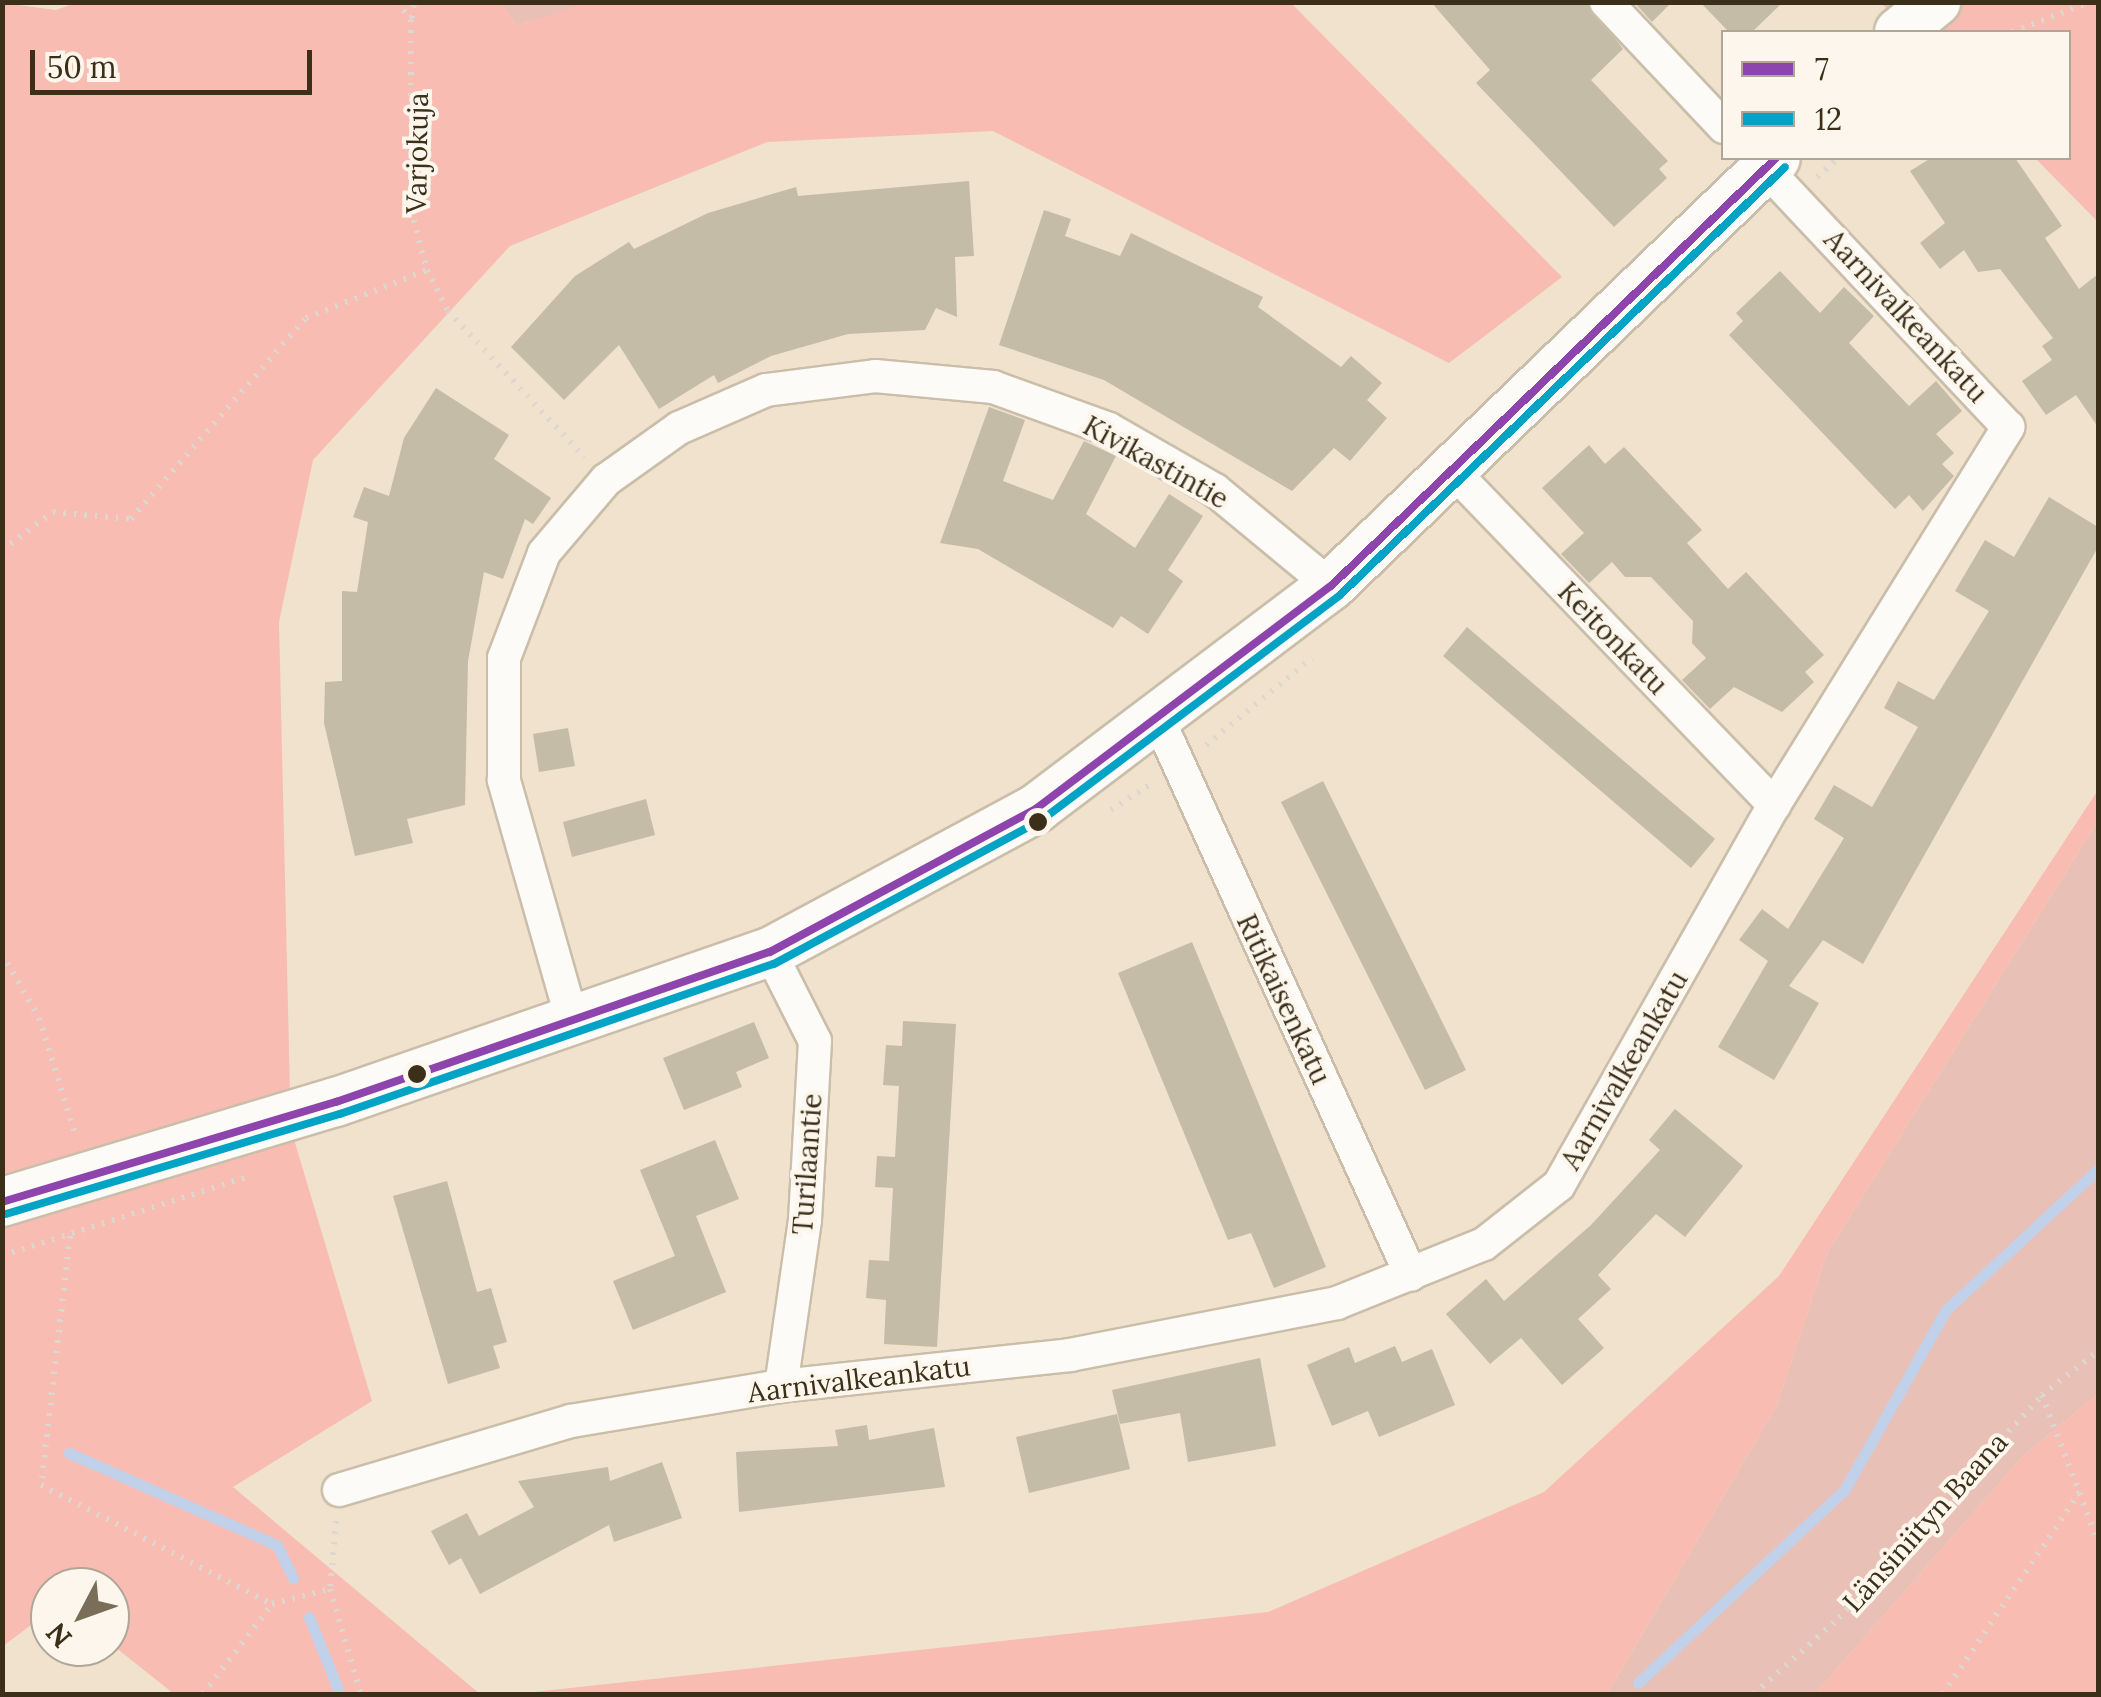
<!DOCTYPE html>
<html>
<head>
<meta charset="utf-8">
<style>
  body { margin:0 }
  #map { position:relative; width:2101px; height:1697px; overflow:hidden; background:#f0e2cc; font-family:Lora,serif }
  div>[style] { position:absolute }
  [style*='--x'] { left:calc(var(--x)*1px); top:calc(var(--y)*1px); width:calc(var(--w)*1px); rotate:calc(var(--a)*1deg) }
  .green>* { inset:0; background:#e9c0b5 }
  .forest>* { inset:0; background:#f8bcb2 }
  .stream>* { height:11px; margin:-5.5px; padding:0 5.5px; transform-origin:5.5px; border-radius:5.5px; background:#c2d1ea }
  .building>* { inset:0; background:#c4bca7 }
  .path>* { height:6px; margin-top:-3px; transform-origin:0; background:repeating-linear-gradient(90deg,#dcd7cf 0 2.5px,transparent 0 10.5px) }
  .roads { filter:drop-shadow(2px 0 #cabeaa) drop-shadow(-2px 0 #cabeaa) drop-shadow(0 2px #cabeaa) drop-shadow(0 -2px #cabeaa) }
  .street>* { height:32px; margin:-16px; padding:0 16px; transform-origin:16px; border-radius:16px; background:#fdfbf7 }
  .secondary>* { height:48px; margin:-24px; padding:0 24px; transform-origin:24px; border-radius:24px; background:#fdfbf7 }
  .bus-1>* { height:8px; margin:-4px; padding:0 4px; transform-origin:4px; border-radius:4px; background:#8e44ad }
  .bus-2>* { height:8px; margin:-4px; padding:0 4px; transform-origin:4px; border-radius:4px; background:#03a3c5 }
  .dots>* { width:28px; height:28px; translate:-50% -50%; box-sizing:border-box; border:5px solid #fcf6ec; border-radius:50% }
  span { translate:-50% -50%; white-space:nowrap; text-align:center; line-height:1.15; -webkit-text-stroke:8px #fcf6ec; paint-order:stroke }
  .street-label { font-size:28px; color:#3b2f1a }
  .frame { position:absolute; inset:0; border:5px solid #3b2f1a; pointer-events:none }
  .legend { position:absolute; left:1721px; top:30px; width:350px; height:130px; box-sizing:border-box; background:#fcf6ec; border:2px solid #afa698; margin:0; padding:12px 18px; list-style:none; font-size:30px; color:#3b2f1a }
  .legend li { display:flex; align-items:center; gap:20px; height:50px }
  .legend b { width:50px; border:2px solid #afa698 }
  .north { position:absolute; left:30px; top:1567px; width:100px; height:100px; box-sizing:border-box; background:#fcf6ec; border:2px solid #afa698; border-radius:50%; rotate:229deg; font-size:28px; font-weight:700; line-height:40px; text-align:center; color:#3b2f1a }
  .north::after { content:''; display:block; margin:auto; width:35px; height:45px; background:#7a6e58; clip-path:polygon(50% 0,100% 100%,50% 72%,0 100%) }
  .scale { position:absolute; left:30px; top:50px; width:282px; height:45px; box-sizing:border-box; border:5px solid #3b2f1a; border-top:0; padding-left:12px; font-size:30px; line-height:35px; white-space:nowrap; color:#3b2f1a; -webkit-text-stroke:8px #fcf6ec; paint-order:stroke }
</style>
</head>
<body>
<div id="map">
  <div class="green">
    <div style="clip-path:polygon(502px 3px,587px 3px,516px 26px)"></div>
    <div style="clip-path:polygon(2098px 821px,2098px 1394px,2024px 1455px,1815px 1694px,1607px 1694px,1777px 1405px,1827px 1253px)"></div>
  </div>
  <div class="forest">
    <div style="clip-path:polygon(78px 2px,502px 2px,516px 26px,587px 2px,1291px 3px,1562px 277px,1449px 363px,993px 131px,767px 142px,510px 246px,313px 460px,279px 622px,290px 1094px,293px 1136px,372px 1401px,233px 1487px,480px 1694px,174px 1694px,110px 1643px,110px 1587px,50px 1587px,50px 1611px,3px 1646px,3px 3px,56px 10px)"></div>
    <div style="clip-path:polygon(1881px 3px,2098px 3px,2098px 222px,2035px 158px,2068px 158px,2068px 32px,1911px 32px)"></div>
    <div style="clip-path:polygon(2098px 790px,2098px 821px,1827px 1253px,1777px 1405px,1607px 1694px,515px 1694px,1268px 1612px,1544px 1492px,1779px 1276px)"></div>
    <div style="clip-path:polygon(2098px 1394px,2098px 1694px,1815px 1694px,2024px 1455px)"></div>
  </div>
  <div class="stream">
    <div style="--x:69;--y:1453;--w:227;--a:23.9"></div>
    <div style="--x:277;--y:1545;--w:37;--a:64"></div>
    <div style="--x:309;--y:1617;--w:83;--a:68.1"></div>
    <div style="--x:1638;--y:1683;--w:284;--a:-43.1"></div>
    <div style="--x:1845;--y:1489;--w:206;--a:-60.6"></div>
    <div style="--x:1946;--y:1310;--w:207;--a:-42.8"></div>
  </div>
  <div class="building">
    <div style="clip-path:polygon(1431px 2px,1587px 2px,1623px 49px,1591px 80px,1668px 161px,1659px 169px,1667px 178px,1614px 227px,1476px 83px,1490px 70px)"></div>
    <div style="clip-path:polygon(1634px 2px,1672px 2px,1652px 22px)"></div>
    <div style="clip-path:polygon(1700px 2px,1783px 2px,1752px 32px,1729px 32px)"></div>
    <div style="clip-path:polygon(1931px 158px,2015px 158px,2062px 226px,2045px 238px,2079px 289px,2098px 274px,2098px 427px,2076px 395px,2046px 415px,2022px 381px,2052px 360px,2042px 346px,2053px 338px,2000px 269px,1978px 272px,1964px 250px,1940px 269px,1920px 243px,1945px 223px,1910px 171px)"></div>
    <div style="clip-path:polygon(969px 181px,974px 256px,955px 257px,957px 317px,936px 308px,925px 330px,848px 334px,771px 356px,718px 383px,714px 375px,659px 409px,619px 345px,564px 400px,511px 347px,575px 276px,629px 242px,634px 249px,708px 213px,796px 187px,798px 196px)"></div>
    <div style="clip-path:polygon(1044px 210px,1071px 219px,1065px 236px,1120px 256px,1131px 233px,1263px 297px,1258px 307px,1341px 367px,1351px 356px,1382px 383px,1367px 400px,1387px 418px,1350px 461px,1334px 448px,1292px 491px,1104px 380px,999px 345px)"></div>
    <div style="clip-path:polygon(1780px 271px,1820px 313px,1844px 287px,1874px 316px,1849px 343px,1909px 406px,1936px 381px,1962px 411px,1936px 434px,1954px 453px,1942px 464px,1954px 476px,1923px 511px,1909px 495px,1895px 509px,1729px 335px,1743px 321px,1736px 313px)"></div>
    <div style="clip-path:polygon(436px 388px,509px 435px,494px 459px,551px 498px,533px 524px,525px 519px,503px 579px,484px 572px,468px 661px,465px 805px,407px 819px,413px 843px,355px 856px,324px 723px,325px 682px,342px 681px,342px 591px,357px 592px,368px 522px,353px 517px,364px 487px,389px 496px,404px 438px)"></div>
    <div style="clip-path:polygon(989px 407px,1025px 420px,1003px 481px,1053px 500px,1084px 441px,1116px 456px,1086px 514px,1135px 548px,1169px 494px,1203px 516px,1168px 570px,1183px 581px,1148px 634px,1121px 616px,1113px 628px,978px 549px,940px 543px)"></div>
    <div style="clip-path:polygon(1589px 445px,1605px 464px,1624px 447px,1702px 530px,1687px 543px,1728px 589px,1746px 572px,1824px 655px,1805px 672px,1814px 682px,1782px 712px,1734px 687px,1710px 709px,1682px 680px,1706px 658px,1692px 643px,1693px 621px,1651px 577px,1625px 577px,1612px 562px,1589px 583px,1561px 554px,1584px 533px,1542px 488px)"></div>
    <div style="clip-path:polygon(2049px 497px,2098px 527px,2098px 547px,1863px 964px,1823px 940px,1789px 986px,1819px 1003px,1774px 1080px,1718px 1047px,1768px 961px,1739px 940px,1762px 909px,1788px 929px,1844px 838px,1814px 819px,1834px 785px,1872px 807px,1918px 727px,1884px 708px,1898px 681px,1934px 700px,1989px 611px,1955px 591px,1985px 540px,2014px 557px)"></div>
    <div style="clip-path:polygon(1467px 627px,1715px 839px,1691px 868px,1443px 656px)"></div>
    <div style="clip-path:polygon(568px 728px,575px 766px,539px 772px,533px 734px)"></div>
    <div style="clip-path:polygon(1323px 781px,1466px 1070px,1425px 1090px,1281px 802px)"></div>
    <div style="clip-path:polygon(646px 799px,655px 835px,572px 857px,563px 822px)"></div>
    <div style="clip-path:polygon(1192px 942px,1326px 1267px,1274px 1288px,1251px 1233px,1228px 1240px,1118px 973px)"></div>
    <div style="clip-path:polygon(903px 1021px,956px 1024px,937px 1347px,884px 1344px,886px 1300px,866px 1298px,869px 1260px,889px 1261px,893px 1188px,875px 1187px,877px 1156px,895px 1157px,899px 1086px,883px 1085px,886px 1045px,902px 1046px)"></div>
    <div style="clip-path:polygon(754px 1022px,769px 1058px,736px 1072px,742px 1087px,684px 1110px,663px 1058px)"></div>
    <div style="clip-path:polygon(1675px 1109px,1743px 1166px,1685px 1237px,1656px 1214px,1598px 1275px,1611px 1289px,1578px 1319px,1604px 1348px,1562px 1385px,1521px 1338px,1490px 1364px,1446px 1314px,1486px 1279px,1504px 1301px,1591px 1225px,1660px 1150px,1649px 1140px)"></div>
    <div style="clip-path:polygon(715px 1140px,739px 1199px,696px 1216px,726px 1292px,633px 1330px,613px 1281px,675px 1256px,640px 1170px)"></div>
    <div style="clip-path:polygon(447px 1181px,477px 1292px,491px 1288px,507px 1342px,493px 1346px,500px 1368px,448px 1384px,393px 1196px)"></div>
    <div style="clip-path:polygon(1395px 1346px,1402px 1362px,1432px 1349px,1455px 1405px,1379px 1437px,1368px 1411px,1332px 1426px,1307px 1365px,1349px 1347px,1355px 1363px)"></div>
    <div style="clip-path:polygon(1260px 1358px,1276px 1446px,1188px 1462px,1180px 1413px,1120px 1424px,1112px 1390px)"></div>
    <div style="clip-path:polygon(1117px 1414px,1130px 1469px,1029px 1493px,1016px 1437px)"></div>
    <div style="clip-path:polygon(867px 1425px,869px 1440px,934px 1428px,945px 1487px,739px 1512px,736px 1452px,838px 1446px,835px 1430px)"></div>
    <div style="clip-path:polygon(662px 1462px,682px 1518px,614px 1542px,609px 1525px,480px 1594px,461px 1558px,449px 1565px,431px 1531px,467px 1513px,479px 1536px,534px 1507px,518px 1481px,608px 1467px,610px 1481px)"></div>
  </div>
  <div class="path">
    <div style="--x:397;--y:2;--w:23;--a:52"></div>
    <div style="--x:411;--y:20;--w:190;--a:90"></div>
    <div style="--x:411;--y:210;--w:62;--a:75.1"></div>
    <div style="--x:427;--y:270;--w:46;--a:62.9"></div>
    <div style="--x:448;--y:311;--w:200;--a:47"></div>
    <div style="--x:412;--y:18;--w:16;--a:-83"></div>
    <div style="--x:2012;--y:32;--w:84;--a:-21"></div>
    <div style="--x:1817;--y:177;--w:28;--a:-42"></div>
    <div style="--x:2;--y:550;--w:64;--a:-36.7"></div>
    <div style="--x:53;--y:512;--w:78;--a:5.1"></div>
    <div style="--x:131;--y:519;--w:267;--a:-49"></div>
    <div style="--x:306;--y:318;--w:130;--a:-21.6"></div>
    <div style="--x:1206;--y:745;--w:137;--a:-39.4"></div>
    <div style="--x:1111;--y:810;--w:48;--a:-33"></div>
    <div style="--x:2;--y:954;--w:74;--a:60"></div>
    <div style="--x:39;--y:1018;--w:125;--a:72.7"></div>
    <div style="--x:70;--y:1236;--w:251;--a:96.6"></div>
    <div style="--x:41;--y:1485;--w:260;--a:27.3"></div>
    <div style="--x:272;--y:1604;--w:60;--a:-14.5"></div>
    <div style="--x:2;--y:1256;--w:256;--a:-17.9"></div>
    <div style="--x:2042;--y:1395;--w:157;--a:69.1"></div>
    <div style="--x:336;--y:1521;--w:68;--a:95"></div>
    <div style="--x:330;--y:1589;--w:109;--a:73.6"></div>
    <div style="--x:203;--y:1694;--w:113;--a:-52.5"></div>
    <div style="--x:1754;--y:1694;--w:114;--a:-41.8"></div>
    <div style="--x:1839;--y:1618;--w:302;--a:-47.7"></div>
    <div style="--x:2042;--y:1395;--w:71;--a:-38.2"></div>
    <div style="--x:1943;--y:1694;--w:244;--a:-55.9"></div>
  </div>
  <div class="roads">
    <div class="street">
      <div style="--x:1606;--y:2;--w:172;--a:46.7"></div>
      <div style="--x:1452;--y:470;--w:465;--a:46.1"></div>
      <div style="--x:1160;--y:723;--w:606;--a:65.55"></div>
      <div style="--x:770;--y:952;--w:100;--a:63.2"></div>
      <div style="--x:815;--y:1041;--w:179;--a:93.2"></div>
      <div style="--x:805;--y:1220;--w:168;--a:98.2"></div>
      <div style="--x:573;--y:1023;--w:253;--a:-105.9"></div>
      <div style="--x:504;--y:780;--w:122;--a:-90"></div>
      <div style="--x:504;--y:658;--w:112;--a:-69.1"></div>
      <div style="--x:544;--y:553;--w:96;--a:-49.7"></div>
      <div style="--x:606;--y:480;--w:90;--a:-35.5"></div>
      <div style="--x:679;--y:428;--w:95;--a:-23.6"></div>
      <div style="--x:766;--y:390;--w:110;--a:-7.3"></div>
      <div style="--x:875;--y:376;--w:119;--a:5.3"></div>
      <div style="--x:993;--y:387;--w:123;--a:19.9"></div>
      <div style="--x:1109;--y:429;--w:122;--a:29.9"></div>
      <div style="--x:1215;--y:490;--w:151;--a:39.6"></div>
      <div style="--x:339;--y:1490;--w:242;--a:-16.6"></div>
      <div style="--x:571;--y:1421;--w:213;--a:-9.5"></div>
      <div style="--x:781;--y:1386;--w:291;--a:-6.1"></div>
      <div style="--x:1070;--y:1355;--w:272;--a:-11"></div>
      <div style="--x:1337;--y:1303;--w:158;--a:-21.9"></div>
      <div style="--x:1484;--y:1244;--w:95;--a:-38.2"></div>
      <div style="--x:1559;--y:1185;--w:437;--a:-60.5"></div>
      <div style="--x:1774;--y:805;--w:445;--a:-58.2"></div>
      <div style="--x:2008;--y:427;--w:369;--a:-133.2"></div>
    </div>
    <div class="secondary">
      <div style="--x:1899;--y:32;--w:48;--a:-39"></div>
      <div style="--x:2;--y:1202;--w:349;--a:-16.7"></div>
      <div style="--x:336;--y:1102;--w:459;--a:-19.1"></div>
      <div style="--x:770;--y:952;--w:303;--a:-28.3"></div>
      <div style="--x:1037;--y:808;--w:368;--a:-37.1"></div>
      <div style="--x:1331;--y:586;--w:617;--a:-43.88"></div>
    </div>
  </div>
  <div class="bus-1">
    <div style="--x:2;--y:1202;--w:349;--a:-16.7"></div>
    <div style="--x:336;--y:1102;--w:459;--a:-19.1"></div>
    <div style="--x:770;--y:952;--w:303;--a:-28.3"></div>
    <div style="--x:1037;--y:808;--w:368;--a:-37.1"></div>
    <div style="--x:1331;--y:586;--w:617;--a:-43.88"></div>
  </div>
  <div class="bus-2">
    <div style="--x:6;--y:1214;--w:349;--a:-16.7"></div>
    <div style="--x:340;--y:1114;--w:459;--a:-19.1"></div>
    <div style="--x:774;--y:964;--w:306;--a:-28.3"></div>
    <div style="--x:1043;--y:819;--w:372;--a:-37"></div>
    <div style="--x:1340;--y:595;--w:617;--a:-43.88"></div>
  </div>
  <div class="dots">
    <div style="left:1038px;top:822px;background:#3b2f1a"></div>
    <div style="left:417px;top:1074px;background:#3b2f1a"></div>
  </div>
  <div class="street-label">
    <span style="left:417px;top:153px;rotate:-89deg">Varjokuja</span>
    <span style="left:1906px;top:316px;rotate:47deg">Aarnivalkeankatu</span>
    <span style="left:1156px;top:462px;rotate:29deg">Kivikastintie</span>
    <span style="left:1613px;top:638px;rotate:46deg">Keitonkatu</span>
    <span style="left:1284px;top:999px;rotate:65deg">Ritikaisenkatu</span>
    <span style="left:1624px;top:1070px;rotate:-60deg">Aarnivalkeankatu</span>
    <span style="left:807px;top:1164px;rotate:-86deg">Turilaantie</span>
    <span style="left:859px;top:1379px;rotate:-7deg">Aarnivalkeankatu</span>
    <span style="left:1925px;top:1522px;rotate:-48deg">Länsiniityn Baana</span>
  </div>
  <div class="frame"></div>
  <ul class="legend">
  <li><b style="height:12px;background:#8e44ad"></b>7</li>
  <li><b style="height:12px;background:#03a3c5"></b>12</li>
  </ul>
  <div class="north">N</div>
  <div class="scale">50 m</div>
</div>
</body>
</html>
